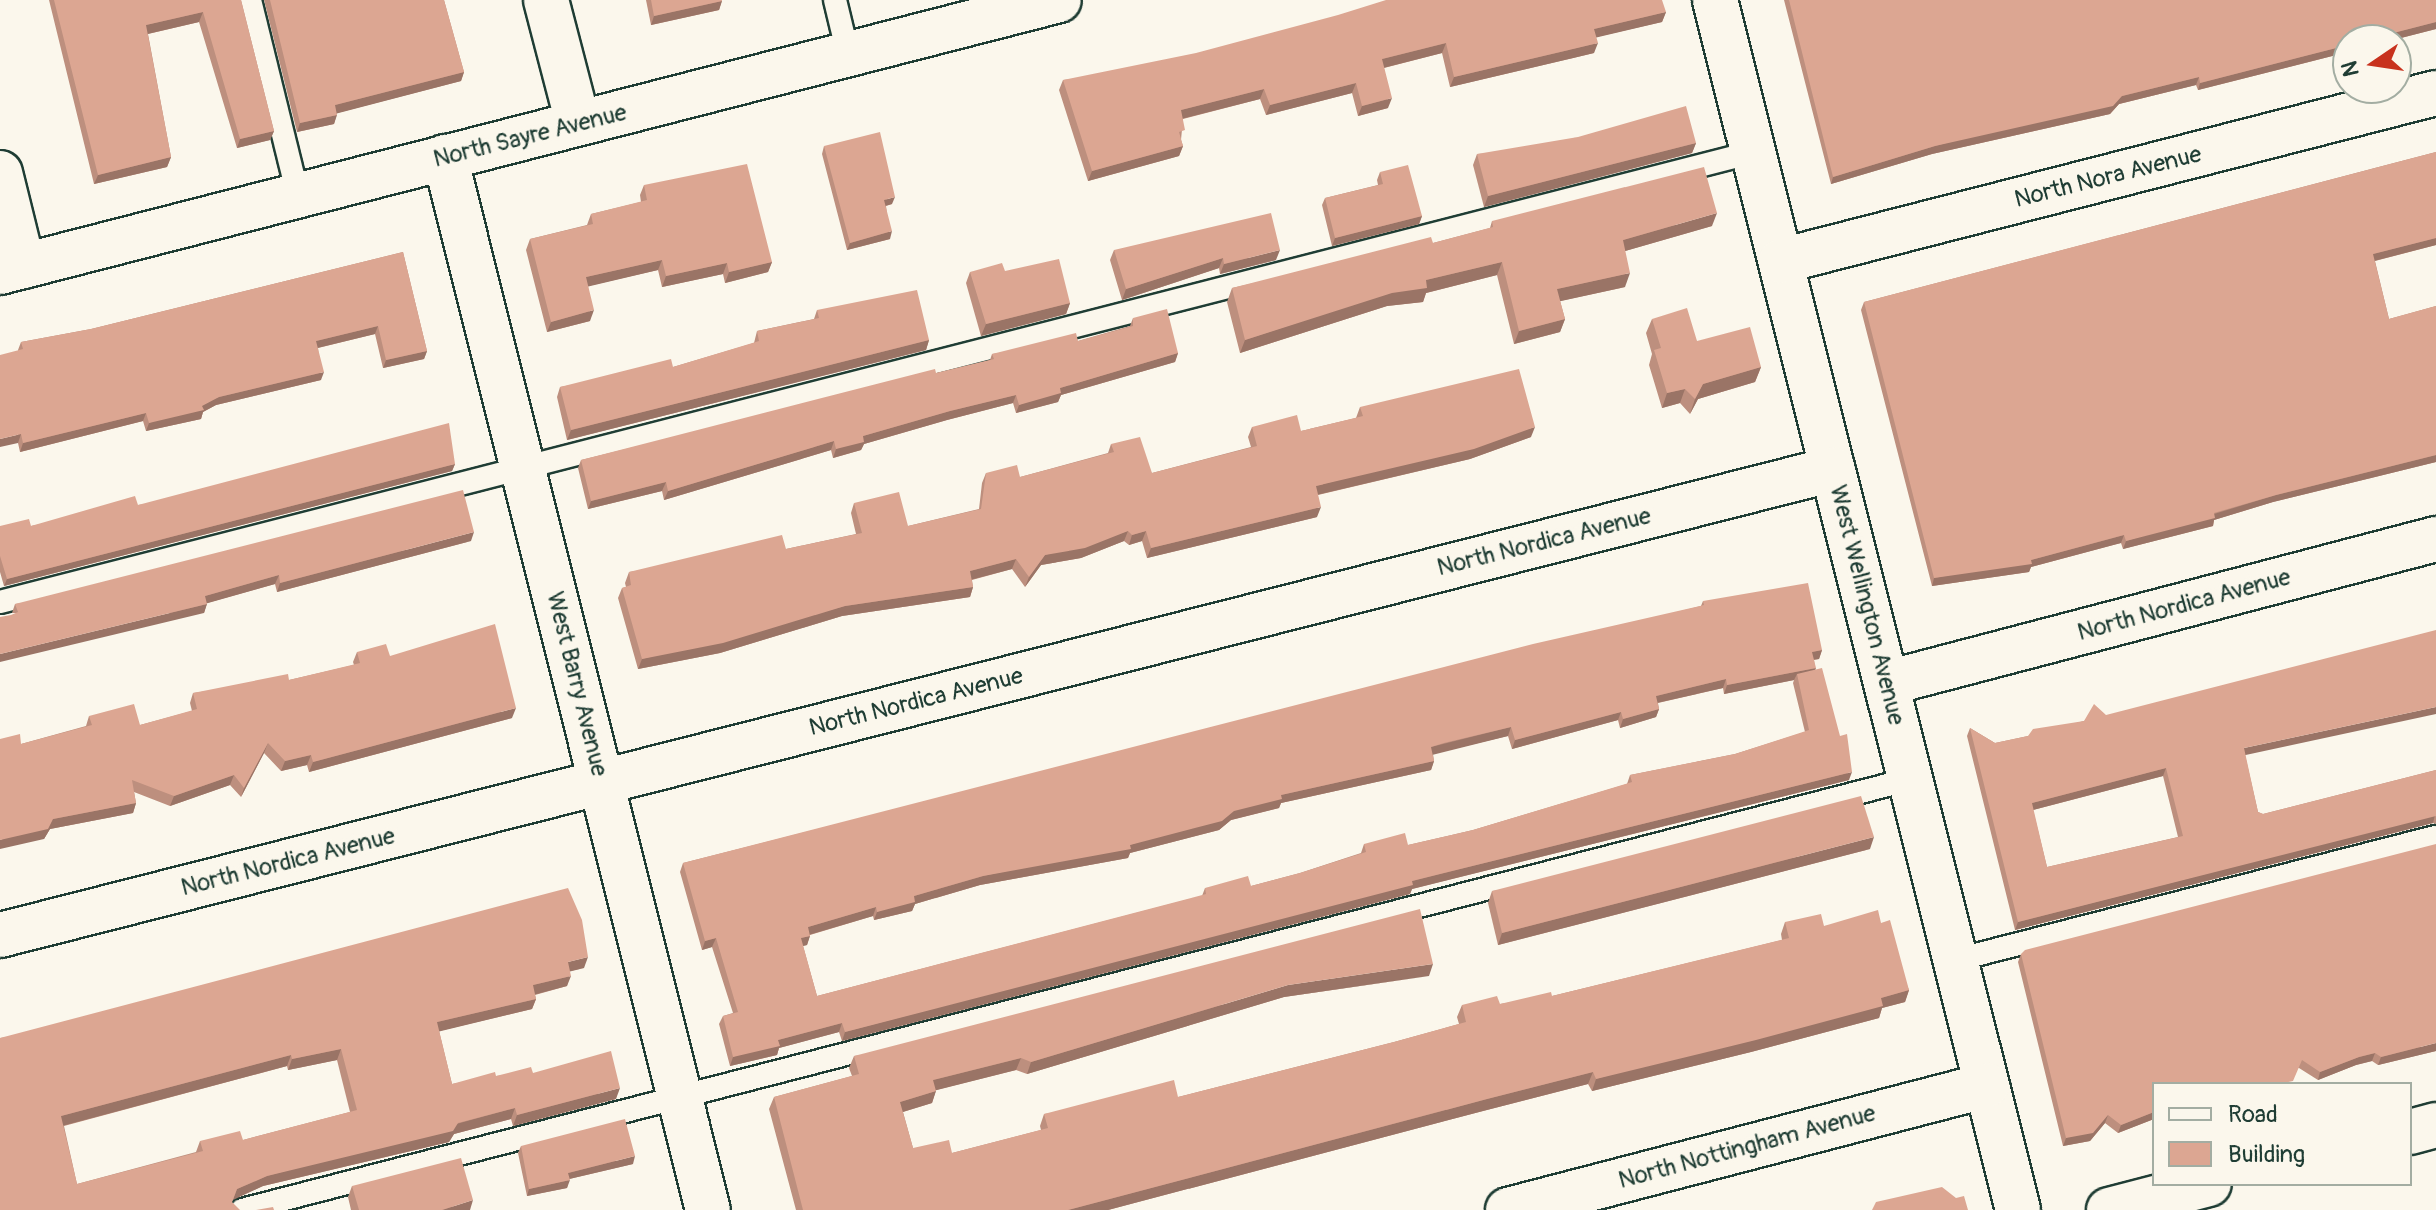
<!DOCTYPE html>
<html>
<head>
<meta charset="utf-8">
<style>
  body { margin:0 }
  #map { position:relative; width:2436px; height:1210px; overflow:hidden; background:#fbf7ec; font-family:Pangolin,sans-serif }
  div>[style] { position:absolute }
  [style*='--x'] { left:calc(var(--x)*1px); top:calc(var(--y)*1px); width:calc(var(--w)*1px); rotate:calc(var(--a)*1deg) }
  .roads { filter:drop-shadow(2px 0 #1f3d34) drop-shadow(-2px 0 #1f3d34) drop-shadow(0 2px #1f3d34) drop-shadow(0 -2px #1f3d34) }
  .service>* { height:22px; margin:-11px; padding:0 11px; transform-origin:11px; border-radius:11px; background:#fbf7ec }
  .minor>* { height:44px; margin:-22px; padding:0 22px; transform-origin:22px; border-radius:22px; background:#fbf7ec }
  .wall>* { inset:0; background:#bd8f7e }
  .shaded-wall>* { inset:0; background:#9a7466 }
  .building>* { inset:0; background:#dca692 }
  span { translate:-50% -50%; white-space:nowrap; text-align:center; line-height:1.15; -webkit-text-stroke:7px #fbf7ec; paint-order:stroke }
  .street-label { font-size:24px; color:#1f3d34 }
  .legend { position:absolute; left:2152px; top:1082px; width:260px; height:104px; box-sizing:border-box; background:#fbf7ec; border:2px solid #a3ada2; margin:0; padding:10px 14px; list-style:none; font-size:24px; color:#1f3d34 }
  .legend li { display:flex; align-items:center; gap:16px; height:40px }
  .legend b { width:40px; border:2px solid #a3ada2 }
  .north { position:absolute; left:2332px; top:24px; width:80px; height:80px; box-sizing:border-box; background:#fbf7ec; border:2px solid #a3ada2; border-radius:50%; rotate:257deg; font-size:22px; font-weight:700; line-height:32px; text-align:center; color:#1f3d34 }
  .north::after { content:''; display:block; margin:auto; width:28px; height:36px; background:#c8321e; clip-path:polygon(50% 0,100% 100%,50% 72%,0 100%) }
</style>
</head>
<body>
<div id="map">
  <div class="roads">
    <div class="service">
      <div style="--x:250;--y:0;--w:201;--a:76.2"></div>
      <div style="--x:835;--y:0;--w:56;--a:76.5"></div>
      <div style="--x:0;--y:602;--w:1811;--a:-14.39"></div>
      <div style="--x:1956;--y:960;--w:496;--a:-14.4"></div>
      <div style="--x:242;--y:1210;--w:1724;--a:-14.48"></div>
    </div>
    <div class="minor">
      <div style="--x:546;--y:0;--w:127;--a:75.4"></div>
      <div style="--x:1715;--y:0;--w:1247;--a:75.94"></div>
      <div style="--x:445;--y:157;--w:1085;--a:75.98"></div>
      <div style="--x:0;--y:173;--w:96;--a:76.1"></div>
      <div style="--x:1781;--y:261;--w:676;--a:-14.39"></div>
      <div style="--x:0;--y:272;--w:1093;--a:-14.4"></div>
      <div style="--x:1887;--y:683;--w:568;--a:-14.7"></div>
      <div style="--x:0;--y:935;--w:1891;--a:-14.26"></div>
      <div style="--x:2410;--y:1132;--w:27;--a:-15"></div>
      <div style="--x:1508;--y:1210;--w:495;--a:-14.6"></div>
      <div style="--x:2109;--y:1210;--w:103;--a:-14.6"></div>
    </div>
  </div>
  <div class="wall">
    <div style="clip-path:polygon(49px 0,241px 0,274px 131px,270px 140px,237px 148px,199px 22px,148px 34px,171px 157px,167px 167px,94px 184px)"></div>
    <div style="clip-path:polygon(264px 0,444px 0,464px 72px,461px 81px,337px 113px,334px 124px,297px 132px)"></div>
    <div style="clip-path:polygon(646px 0,722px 0,719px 10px,651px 25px)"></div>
    <div style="clip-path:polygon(1784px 0,2436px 0,2436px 29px,2393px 40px,2348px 40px,2348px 52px,2198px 90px,2196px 85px,2119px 104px,2110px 114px,1932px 154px,1831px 184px)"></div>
    <div style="clip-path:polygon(1666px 12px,1662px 22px,1596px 37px,1594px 53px,1450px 87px,1442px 53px,1384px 68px,1388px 108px,1358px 116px,1352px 93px,1266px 115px,1260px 99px,1183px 119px,1181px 140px,1183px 146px,1179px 156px,1088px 181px,1059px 90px,1063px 80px)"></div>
    <div style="clip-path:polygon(1696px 143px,1692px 153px,1484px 207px,1473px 165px,1477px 154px)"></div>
    <div style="clip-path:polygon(824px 146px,892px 204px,886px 206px,890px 239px,847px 250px,822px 154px)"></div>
    <div style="clip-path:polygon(2436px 152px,2436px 245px,2375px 261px,2389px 319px,2436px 306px,2436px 462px,2273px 502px,2214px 520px,2213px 526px,2123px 549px,2121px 543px,2031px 567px,2029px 572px,1932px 586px,1861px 310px,1864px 302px)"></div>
    <div style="clip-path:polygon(1380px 172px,1422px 216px,1419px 224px,1332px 246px,1322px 205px,1325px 198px,1378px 185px,1377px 180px)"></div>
    <div style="clip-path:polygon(644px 185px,772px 262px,768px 272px,725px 283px,723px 274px,662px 287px,658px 270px,588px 286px,590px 321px,547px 332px,526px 250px,530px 239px,587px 225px,591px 214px,641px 202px,640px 195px)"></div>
    <div style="clip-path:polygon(1492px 221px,1712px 226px,1625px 251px,1625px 287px,1560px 301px,1565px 319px,1560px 332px,1514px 344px,1497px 275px,1426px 293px,1423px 302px,1387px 306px,1240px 353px,1227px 302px,1232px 288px,1433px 243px,1490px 228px)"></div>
    <div style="clip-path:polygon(1114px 250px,1276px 260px,1220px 274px,1219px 268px,1122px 300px,1110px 260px)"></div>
    <div style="clip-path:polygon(403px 252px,427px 351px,424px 359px,383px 368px,375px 334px,318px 348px,321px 380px,216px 405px,203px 412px,201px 419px,146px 431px,143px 421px,20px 452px,18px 443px,18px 350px,21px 342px,91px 329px)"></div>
    <div style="clip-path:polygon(1005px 271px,1070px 303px,1066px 314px,981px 336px,966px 283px,970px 272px)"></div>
    <div style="clip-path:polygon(817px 310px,929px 340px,926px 350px,567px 440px,557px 397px,560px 387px,673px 367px,754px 343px,757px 331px,814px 319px)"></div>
    <div style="clip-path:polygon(1133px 318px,1178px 353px,1175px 362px,1061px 395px,1058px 402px,1016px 413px,1013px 403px,947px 420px,864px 444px,861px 450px,833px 458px,831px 450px,664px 500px,662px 491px,588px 509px,578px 468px,581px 460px,990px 360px,992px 354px,1078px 341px,1130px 326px)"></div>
    <div style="clip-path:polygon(1652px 319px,1697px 341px,1761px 367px,1755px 382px,1698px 399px,1690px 414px,1680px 403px,1662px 408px,1649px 365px,1652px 354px,1646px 333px)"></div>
    <div style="clip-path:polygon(1360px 407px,1531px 437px,1470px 459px,1318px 495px,1317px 517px,1147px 558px,1142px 541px,1129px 545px,1124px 541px,1081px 558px,1041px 565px,1025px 587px,1012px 569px,972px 580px,973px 587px,970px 597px,842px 616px,720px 653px,638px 669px,618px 598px,622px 588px,626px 587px,625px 583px,629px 572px,786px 549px,856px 534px,851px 513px,854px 503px,908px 526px,979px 509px,982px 483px,986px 473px,1020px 477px,1108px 453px,1111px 444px,1152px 473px,1251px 447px,1248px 437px,1252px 427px,1301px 431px,1356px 418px)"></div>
    <div style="clip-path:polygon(455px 464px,452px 471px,4px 586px,0 572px,0 526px,31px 526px,138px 505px)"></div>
    <div style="clip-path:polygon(471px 541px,277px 592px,275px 584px,207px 603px,204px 613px,12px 613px,15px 604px)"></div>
    <div style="clip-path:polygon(evenodd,1703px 601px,1822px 650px,1819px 659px,1814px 660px,1815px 670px,1849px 780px,1412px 889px,1410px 894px,842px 1041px,839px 1032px,779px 1048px,777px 1055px,730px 1066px,719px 1024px,723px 1016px,733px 1013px,712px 947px,702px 950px,680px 872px,683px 863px,1701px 606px,1703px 601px,1794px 680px,1793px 683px,1805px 732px,1735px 754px,1630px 775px,1627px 784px,1473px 830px,1408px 845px,1364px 844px,1361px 853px,1300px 873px,1251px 886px,1205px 888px,1202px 896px,817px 996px,803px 946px,807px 945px,810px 935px,873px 916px,874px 920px,912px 911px,915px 904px,980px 885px,1128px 858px,1130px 853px,1219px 830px,1231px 820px,1279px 808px,1281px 803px,1431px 770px,1434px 761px,1433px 754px,1440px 752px,1508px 736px,1512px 749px,1618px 720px,1620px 728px,1656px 717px,1659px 709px,1658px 703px,1723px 688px,1724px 694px,1794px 680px)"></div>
    <div style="clip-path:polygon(357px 652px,390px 656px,512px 718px,309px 772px,307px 765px,281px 771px,264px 753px,241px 797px,230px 785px,170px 806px,134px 792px,136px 803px,133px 813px,50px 829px,44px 839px,21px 744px,86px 726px,89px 716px,140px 725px,192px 711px,190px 703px,193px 693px,289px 680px,354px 665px,353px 662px)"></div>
    <div style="clip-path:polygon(evenodd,2106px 715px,2245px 755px,2258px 812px,2263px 814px,2436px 770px,2436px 824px,2433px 823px,2015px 930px,1967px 736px,1970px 728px,1995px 743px,2028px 736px,2106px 715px,2163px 776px,2178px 837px,2047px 867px,2033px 810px,2163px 776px)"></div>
    <div style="clip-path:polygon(1870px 849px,1498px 945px,1488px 903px,1492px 891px)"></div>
    <div style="clip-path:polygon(1785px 922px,1824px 926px,1881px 923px,1909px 990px,1905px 1002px,1882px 1008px,1879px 1018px,1751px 1052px,1592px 1091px,1588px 1084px,1483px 1111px,1108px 1210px,796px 1210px,769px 1109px,774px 1097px,852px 1076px,849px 1068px,854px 1056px,1429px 976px,1284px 997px,1027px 1074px,1016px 1070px,936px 1090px,932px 1103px,903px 1112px,913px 1148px,952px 1153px,1041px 1130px,1040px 1126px,1044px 1114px,1178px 1097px,1394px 1042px,1459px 1024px,1457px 1017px,1462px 1005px,1500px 1004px,1552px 996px,1782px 940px,1781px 934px)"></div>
    <div style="clip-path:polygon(2021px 954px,2436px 1051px,2378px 1065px,2372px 1061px,2356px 1065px,2318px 1080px,2299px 1068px,2154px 1084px,2154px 1119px,2118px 1133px,2105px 1123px,2090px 1141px,2063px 1146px,2018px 962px)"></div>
    <div style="clip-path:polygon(evenodd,584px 968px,570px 971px,567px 986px,535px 995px,536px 999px,532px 1009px,439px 1031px,452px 1084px,496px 1076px,533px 1073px,616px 1099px,513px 1126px,511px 1119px,454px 1134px,449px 1142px,263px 1186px,233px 1199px,232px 1202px,0 1210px,0 1038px,584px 968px,337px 1060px,350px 1112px,243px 1140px,200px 1141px,196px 1152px,77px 1184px,64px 1126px,287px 1066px,288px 1070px,337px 1060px)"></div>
    <div style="clip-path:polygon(521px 1146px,633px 1164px,569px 1179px,567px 1188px,527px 1196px,518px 1153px)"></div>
    <div style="clip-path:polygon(352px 1186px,470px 1210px,351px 1210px,348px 1197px)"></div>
  </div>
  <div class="shaded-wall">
    <div style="clip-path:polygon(722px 1px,719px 10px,651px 25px,654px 16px)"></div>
    <div style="clip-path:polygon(203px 12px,199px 22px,143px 35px,146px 25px)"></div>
    <div style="clip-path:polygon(1666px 12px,1662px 22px,1590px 39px,1594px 29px)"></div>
    <div style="clip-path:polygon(2436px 22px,2436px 29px,2393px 40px,2366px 40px)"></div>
    <div style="clip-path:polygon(1446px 43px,1442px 53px,1379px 69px,1382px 59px)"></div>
    <div style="clip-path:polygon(1598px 43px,1594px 53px,1450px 87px,1454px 77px)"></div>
    <div style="clip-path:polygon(2348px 45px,2348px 52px,2198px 90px,2200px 83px)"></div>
    <div style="clip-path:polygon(464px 72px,461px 81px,331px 115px,335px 105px)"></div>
    <div style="clip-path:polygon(2199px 77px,2196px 85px,2119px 104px,2110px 114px,1932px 154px,1831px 184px,1833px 177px,1935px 146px,2122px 96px)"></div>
    <div style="clip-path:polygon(1356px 83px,1352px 93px,1266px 115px,1270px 105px)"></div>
    <div style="clip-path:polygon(1264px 89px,1260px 99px,1177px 120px,1181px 110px)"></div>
    <div style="clip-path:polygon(1392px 98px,1388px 108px,1358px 116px,1362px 106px)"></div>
    <div style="clip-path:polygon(337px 115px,334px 124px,297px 132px,300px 123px)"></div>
    <div style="clip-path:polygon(274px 131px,270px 140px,237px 148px,240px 139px)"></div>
    <div style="clip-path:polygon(1696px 143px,1692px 153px,1484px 207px,1488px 196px)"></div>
    <div style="clip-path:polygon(1183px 146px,1179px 156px,1088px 181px,1092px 171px)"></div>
    <div style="clip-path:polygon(171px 157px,167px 167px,94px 184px,98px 175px)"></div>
    <div style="clip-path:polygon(895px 197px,892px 204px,881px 207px,884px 200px)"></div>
    <div style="clip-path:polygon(1717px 213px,1712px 226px,1618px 253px,1623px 240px)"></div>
    <div style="clip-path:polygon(1422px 216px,1419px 224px,1332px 246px,1335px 238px)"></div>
    <div style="clip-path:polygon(892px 231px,890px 239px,847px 250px,850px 243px)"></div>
    <div style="clip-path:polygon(2436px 238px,2436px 245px,2370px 262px,2373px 254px)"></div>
    <div style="clip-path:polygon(1280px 250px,1276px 260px,1220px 274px,1224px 264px)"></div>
    <div style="clip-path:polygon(1223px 258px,1219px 268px,1122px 300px,1126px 289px)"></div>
    <div style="clip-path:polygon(662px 260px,658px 270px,582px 288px,586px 277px)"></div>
    <div style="clip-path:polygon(772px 262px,768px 272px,725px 283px,729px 272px)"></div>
    <div style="clip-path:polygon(1502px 262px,1497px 275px,1426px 293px,1423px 302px,1387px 306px,1240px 353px,1245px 340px,1426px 280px)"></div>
    <div style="clip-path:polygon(727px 263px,723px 274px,662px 287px,666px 276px)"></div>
    <div style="clip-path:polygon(1630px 273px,1625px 287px,1552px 303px,1557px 289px)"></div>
    <div style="clip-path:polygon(1070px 303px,1066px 314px,981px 336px,986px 324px)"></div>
    <div style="clip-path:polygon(594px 310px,590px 321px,547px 332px,551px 322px)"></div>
    <div style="clip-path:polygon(1565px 319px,1560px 332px,1514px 344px,1519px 331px)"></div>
    <div style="clip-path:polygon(378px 326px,375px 334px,313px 349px,316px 341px)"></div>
    <div style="clip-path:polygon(929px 340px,926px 350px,567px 440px,571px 430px)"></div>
    <div style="clip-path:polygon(427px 351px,424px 359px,383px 368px,386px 360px)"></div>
    <div style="clip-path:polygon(1178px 353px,1175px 362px,1061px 395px,1058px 402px,1016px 413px,1019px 405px,1060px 388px)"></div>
    <div style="clip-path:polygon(1761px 367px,1755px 382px,1698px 399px,1690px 414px,1695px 399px,1703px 384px)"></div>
    <div style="clip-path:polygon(324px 372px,321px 380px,216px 405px,203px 412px,201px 419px,146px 431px,149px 423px,219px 397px)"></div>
    <div style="clip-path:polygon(1685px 389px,1680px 403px,1662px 408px,1667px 393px)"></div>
    <div style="clip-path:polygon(1016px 395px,1013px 403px,947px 420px,864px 444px,861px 450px,833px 458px,836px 449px,863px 436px,950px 411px)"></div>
    <div style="clip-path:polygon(146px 413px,143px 421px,20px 452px,23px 443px)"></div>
    <div style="clip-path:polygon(1535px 427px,1531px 437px,1470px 459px,1312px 496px,1316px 486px)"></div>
    <div style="clip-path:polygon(21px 434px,18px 443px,0 447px,0 439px)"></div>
    <div style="clip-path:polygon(834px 441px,831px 450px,664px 500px,668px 491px)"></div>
    <div style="clip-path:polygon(2436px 455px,2436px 462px,2273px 502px,2214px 520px,2213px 526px,2123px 549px,2126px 541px,2276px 495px)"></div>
    <div style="clip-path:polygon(455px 464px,452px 471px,4px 586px,7px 579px)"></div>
    <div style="clip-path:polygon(666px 482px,662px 491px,588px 509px,591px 501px)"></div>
    <div style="clip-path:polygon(1321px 507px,1317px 517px,1147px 558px,1151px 548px)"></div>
    <div style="clip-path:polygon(1128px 531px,1124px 541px,1081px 558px,1041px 565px,1025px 587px,1029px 577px,1045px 555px)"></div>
    <div style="clip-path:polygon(1146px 531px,1142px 541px,1129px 545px,1132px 535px)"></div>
    <div style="clip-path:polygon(474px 532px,471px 541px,277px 592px,280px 583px)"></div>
    <div style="clip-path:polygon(2124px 535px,2121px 543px,2031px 567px,2029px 572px,1932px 586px,1934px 578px,2031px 560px)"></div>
    <div style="clip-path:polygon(1016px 559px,1012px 569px,966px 581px,970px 571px)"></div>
    <div style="clip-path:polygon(279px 575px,275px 584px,201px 605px,205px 596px)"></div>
    <div style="clip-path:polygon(973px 587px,970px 597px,842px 616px,720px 653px,638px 669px,642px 659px,845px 606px)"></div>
    <div style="clip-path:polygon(207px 604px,204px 613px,0 662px,0 654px)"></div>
    <div style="clip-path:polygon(1822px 650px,1819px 659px,1809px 660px,1812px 652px)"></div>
    <div style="clip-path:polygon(1816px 668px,1813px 677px,1797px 674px,1794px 680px,1724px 694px,1727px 685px)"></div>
    <div style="clip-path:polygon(1726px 679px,1723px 688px,1652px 704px,1656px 696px)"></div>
    <div style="clip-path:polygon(2436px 707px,2436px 714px,2241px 756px,2244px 748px)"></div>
    <div style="clip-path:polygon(516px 708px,512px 718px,309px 772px,313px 762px)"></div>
    <div style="clip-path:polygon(1659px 709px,1656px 717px,1620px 728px,1623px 719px)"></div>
    <div style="clip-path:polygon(1621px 712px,1618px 720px,1512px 749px,1515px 740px)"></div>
    <div style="clip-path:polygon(1511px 727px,1508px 736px,1428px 756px,1431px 747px)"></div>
    <div style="clip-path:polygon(268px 743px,264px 753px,241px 797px,244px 788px)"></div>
    <div style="clip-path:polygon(311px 755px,307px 765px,281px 771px,285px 761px)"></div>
    <div style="clip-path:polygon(1434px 761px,1431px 770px,1281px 803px,1279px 808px,1231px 820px,1219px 830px,1130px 853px,1128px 858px,980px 885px,915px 904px,912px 911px,874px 920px,877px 912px,914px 896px,983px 876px,1130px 845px,1281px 795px)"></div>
    <div style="clip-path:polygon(2166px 768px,2163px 776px,2029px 811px,2032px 803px)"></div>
    <div style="clip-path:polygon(1852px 772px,1849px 780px,1412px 889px,1410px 894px,842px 1041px,845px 1032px,1412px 881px)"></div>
    <div style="clip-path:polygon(234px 775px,230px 785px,170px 806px,174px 796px)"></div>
    <div style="clip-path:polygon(136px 803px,133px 813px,50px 829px,44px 839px,0 849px,0 840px,53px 819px)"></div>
    <div style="clip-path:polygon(2435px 815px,2433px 823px,2015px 930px,2018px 922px)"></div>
    <div style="clip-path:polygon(1874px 837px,1870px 849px,1498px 945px,1502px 933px)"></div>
    <div style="clip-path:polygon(876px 907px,873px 916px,805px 936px,808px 927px)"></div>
    <div style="clip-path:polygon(810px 936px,807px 945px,798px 947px,801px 938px)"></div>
    <div style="clip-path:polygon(716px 938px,712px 947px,702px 950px,705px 941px)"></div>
    <div style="clip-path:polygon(588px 957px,584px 968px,564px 973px,568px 962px)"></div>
    <div style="clip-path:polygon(1433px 964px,1429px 976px,1284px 997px,1027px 1074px,1031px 1062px,1288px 985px)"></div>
    <div style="clip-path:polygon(571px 976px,567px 986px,529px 996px,533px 985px)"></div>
    <div style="clip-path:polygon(1909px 990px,1905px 1002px,1882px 1008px,1879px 1018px,1751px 1052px,1592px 1091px,1596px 1079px)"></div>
    <div style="clip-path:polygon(536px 999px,532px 1009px,433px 1033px,437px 1022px)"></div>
    <div style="clip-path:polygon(842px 1023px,839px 1032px,779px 1048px,777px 1055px,730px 1066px,733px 1057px,778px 1040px)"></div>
    <div style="clip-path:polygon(2436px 1043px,2436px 1051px,2378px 1065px,2381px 1057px)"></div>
    <div style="clip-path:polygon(341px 1049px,337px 1060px,288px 1070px,292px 1059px)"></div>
    <div style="clip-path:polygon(2375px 1053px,2372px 1061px,2356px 1065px,2318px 1080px,2320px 1072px,2359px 1057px)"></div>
    <div style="clip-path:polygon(291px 1055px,287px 1066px,58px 1127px,61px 1116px)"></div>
    <div style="clip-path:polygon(1021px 1058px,1016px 1070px,929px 1092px,933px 1080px)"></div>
    <div style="clip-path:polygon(1593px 1072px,1588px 1084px,1483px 1111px,1108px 1210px,1068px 1210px,1487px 1099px)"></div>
    <div style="clip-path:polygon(620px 1088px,616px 1099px,513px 1126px,517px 1115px)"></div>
    <div style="clip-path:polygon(936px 1091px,932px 1103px,896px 1114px,900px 1102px)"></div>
    <div style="clip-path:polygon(515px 1108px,511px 1119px,454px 1134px,449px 1142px,263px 1186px,233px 1200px,237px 1189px,267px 1176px)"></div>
    <div style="clip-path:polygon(2154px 1112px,2154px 1119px,2118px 1133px,2121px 1125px)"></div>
    <div style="clip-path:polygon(2108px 1115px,2105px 1123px,2090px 1141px,2063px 1146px,2066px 1138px)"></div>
    <div style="clip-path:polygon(635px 1156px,633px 1164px,565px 1180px,568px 1173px)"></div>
    <div style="clip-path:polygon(570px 1180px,567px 1188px,527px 1196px,529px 1189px)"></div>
    <div style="clip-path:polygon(473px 1200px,470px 1210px,442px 1210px)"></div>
  </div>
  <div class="building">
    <div style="clip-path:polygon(54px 0,241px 0,274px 131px,240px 139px,203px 12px,146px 25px,171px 157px,98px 175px)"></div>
    <div style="clip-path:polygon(270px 0,444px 0,464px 72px,335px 105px,337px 115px,300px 123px)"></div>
    <div style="clip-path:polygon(651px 0,722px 0,722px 1px,654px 16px)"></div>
    <div style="clip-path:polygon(1386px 0,1662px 0,1666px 12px,1594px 29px,1598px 43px,1454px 77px,1446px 43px,1382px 59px,1392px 98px,1362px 106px,1356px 83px,1270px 105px,1264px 89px,1181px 110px,1185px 130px,1179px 132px,1183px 146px,1092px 171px,1063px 80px,1196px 53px,1338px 15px)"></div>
    <div style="clip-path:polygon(1789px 0,2436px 0,2436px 22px,2366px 40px,2348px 40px,2348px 45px,2200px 83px,2199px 77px,2122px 96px,2113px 106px,1935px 146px,1833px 177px)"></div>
    <div style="clip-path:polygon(1686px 106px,1696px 143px,1488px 196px,1477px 154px,1578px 137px)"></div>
    <div style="clip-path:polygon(880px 132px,895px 197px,884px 200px,892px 231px,850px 243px,824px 146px)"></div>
    <div style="clip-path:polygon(2436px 152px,2436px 238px,2373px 254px,2389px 319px,2436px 306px,2436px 455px,2276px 495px,2214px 513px,2215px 518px,2126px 541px,2124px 535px,2031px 560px,2032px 564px,1934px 578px,1864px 302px)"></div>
    <div style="clip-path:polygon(747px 164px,772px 262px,729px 272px,727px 263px,666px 276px,662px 260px,586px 277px,594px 310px,551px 322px,530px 239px,593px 224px,591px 214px,647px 200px,644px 185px)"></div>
    <div style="clip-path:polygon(1408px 165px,1422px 216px,1335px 238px,1325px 198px,1383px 184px,1380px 172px)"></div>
    <div style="clip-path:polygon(1704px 167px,1717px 213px,1623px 240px,1630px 273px,1557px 289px,1565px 319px,1519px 331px,1502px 262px,1426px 280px,1427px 288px,1392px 293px,1245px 340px,1232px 288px,1431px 237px,1433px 243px,1493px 227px,1492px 221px)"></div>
    <div style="clip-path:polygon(1271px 213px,1280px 250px,1224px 264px,1223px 258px,1126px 289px,1114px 250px)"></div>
    <div style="clip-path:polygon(403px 252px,427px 351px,386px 360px,378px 326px,316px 341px,324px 372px,219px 397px,202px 406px,204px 410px,149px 423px,146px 413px,23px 443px,21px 434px,0 439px,0 355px,23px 349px,21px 342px,91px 329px)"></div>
    <div style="clip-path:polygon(1059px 259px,1070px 303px,986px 324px,970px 272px,1002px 263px,1005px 271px)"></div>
    <div style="clip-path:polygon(917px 290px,929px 340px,571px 430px,560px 387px,671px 359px,673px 367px,759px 341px,757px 331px,819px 318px,817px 310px)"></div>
    <div style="clip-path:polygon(1687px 308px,1697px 341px,1750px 327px,1761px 367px,1703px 384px,1695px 399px,1685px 389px,1667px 393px,1654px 350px,1661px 348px,1652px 319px)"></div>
    <div style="clip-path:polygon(1167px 309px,1178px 353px,1060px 388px,1061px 393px,1019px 405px,1016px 395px,950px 411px,863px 436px,864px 442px,836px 449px,834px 441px,668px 491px,666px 482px,591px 501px,581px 460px,935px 369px,936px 373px,994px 359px,992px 354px,1076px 333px,1078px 341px,1133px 326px,1133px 318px)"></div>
    <div style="clip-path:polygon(1519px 369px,1535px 427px,1474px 449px,1316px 486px,1321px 507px,1151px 548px,1146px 531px,1132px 535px,1128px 531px,1085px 548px,1045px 555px,1029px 577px,1016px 559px,970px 571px,973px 587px,845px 606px,723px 643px,642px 659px,622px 588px,631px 585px,629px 572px,782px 535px,786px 549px,862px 533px,854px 503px,899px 492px,908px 526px,981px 509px,986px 473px,1017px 465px,1020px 477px,1114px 452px,1111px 444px,1140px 437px,1152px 473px,1257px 446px,1252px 427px,1297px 415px,1301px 431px,1363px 416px,1360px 407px)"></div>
    <div style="clip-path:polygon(449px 423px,455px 464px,7px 579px,0 556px,0 526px,29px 519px,31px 526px,135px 496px,138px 505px)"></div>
    <div style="clip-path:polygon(463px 490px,474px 532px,280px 583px,279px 575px,205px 596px,207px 604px,0 654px,0 617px,11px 615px,18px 612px,15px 604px)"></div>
    <div style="clip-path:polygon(1808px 583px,1822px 650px,1812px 652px,1816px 668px,1727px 685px,1726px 679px,1656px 696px,1659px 709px,1623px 719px,1621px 712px,1515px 740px,1511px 727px,1444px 743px,1431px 747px,1434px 761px,1281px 795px,1282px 799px,1234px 811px,1222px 821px,1130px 845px,1131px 849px,983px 876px,914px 896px,915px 902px,877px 912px,876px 907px,808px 927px,810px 936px,801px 938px,817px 996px,1206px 894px,1205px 888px,1248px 876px,1251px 886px,1300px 873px,1366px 852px,1364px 844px,1405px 833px,1408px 845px,1473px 830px,1632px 782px,1630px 775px,1735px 754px,1809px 730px,1797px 674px,1822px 668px,1840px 736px,1847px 734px,1852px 772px,1412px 881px,1413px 885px,845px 1032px,842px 1023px,778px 1040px,780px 1046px,733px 1057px,723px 1016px,738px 1012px,716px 938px,705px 941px,683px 863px,1533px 644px,1704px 605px,1703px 601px)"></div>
    <div style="clip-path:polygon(495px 624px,516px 708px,313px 762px,311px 755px,285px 761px,268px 743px,244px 788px,234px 775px,174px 796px,132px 780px,136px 803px,53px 819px,48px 829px,0 840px,0 739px,20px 734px,21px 744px,92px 725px,89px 716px,134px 704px,140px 725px,197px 709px,193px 693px,288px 674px,289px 680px,360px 663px,357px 652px,386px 644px,390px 656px)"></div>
    <div style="clip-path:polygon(evenodd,2436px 630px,2436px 707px,2244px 748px,2258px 812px,2263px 814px,2436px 770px,2436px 816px,2018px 922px,1970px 728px,1995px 743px,2028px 736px,2033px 729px,2084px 721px,2094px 704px,2106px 715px,2436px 630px,2166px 768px,2183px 836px,2047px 867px,2032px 803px,2166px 768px)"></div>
    <div style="clip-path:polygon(1861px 796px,1874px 837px,1502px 933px,1492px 891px)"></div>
    <div style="clip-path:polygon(2436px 844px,2436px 1043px,2381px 1057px,2375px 1053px,2359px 1057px,2320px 1072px,2302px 1060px,2293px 1081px,2279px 1084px,2154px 1084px,2154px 1112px,2121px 1125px,2108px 1115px,2093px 1133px,2066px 1138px,2021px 954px,2025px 950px)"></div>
    <div style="clip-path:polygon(evenodd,568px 888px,582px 920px,588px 957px,568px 962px,571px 976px,533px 985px,536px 999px,437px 1022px,452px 1084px,495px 1072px,496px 1076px,531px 1067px,533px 1073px,611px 1051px,620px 1088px,517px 1115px,515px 1108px,458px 1123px,453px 1131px,267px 1176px,237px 1189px,232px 1202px,240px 1210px,0 1210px,0 1038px,568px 888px,341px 1049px,357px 1110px,243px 1140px,240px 1131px,200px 1141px,203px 1151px,77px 1184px,61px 1116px,291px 1055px,292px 1059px,341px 1049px)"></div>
    <div style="clip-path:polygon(1420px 909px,1433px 964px,1288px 985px,1031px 1062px,1021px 1058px,933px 1080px,936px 1091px,900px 1102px,913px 1148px,949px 1140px,952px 1153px,1048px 1128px,1044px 1114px,1174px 1080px,1178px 1097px,1394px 1042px,1466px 1022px,1462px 1005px,1497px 996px,1500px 1004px,1551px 992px,1552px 996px,1789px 938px,1785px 922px,1821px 914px,1824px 926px,1878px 910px,1881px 923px,1890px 920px,1909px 990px,1881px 998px,1883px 1006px,1756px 1040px,1596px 1079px,1593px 1072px,1487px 1099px,1068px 1210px,803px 1210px,774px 1097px,859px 1074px,854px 1056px)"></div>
    <div style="clip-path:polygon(625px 1119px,635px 1156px,568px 1173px,570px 1180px,529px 1189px,521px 1146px)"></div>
    <div style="clip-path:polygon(461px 1158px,473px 1200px,442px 1210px,359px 1210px,352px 1186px)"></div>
    <div style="clip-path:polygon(1942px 1187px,1956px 1198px,1964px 1196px,1968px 1210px,1872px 1210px,1876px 1202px)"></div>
    <div style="clip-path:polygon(273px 1207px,274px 1210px,256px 1210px)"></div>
  </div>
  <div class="street-label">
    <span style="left:530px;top:136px;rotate:-14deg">North Sayre Avenue</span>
    <span style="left:2108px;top:177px;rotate:-14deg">North Nora Avenue</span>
    <span style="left:1544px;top:542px;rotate:-14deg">North Nordica Avenue</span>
    <span style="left:1867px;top:605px;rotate:76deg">West Wellington Avenue</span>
    <span style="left:2184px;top:605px;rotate:-15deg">North Nordica Avenue</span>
    <span style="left:577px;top:684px;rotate:76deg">West Barry Avenue</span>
    <span style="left:916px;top:702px;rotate:-14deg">North Nordica Avenue</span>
    <span style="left:288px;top:862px;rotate:-14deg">North Nordica Avenue</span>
    <span style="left:1747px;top:1147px;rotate:-15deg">North Nottingham Avenue</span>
  </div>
  <ul class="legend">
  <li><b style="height:10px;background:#fbf7ec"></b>Road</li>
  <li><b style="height:22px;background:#dca692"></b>Building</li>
  </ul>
  <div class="north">N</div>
</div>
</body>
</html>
